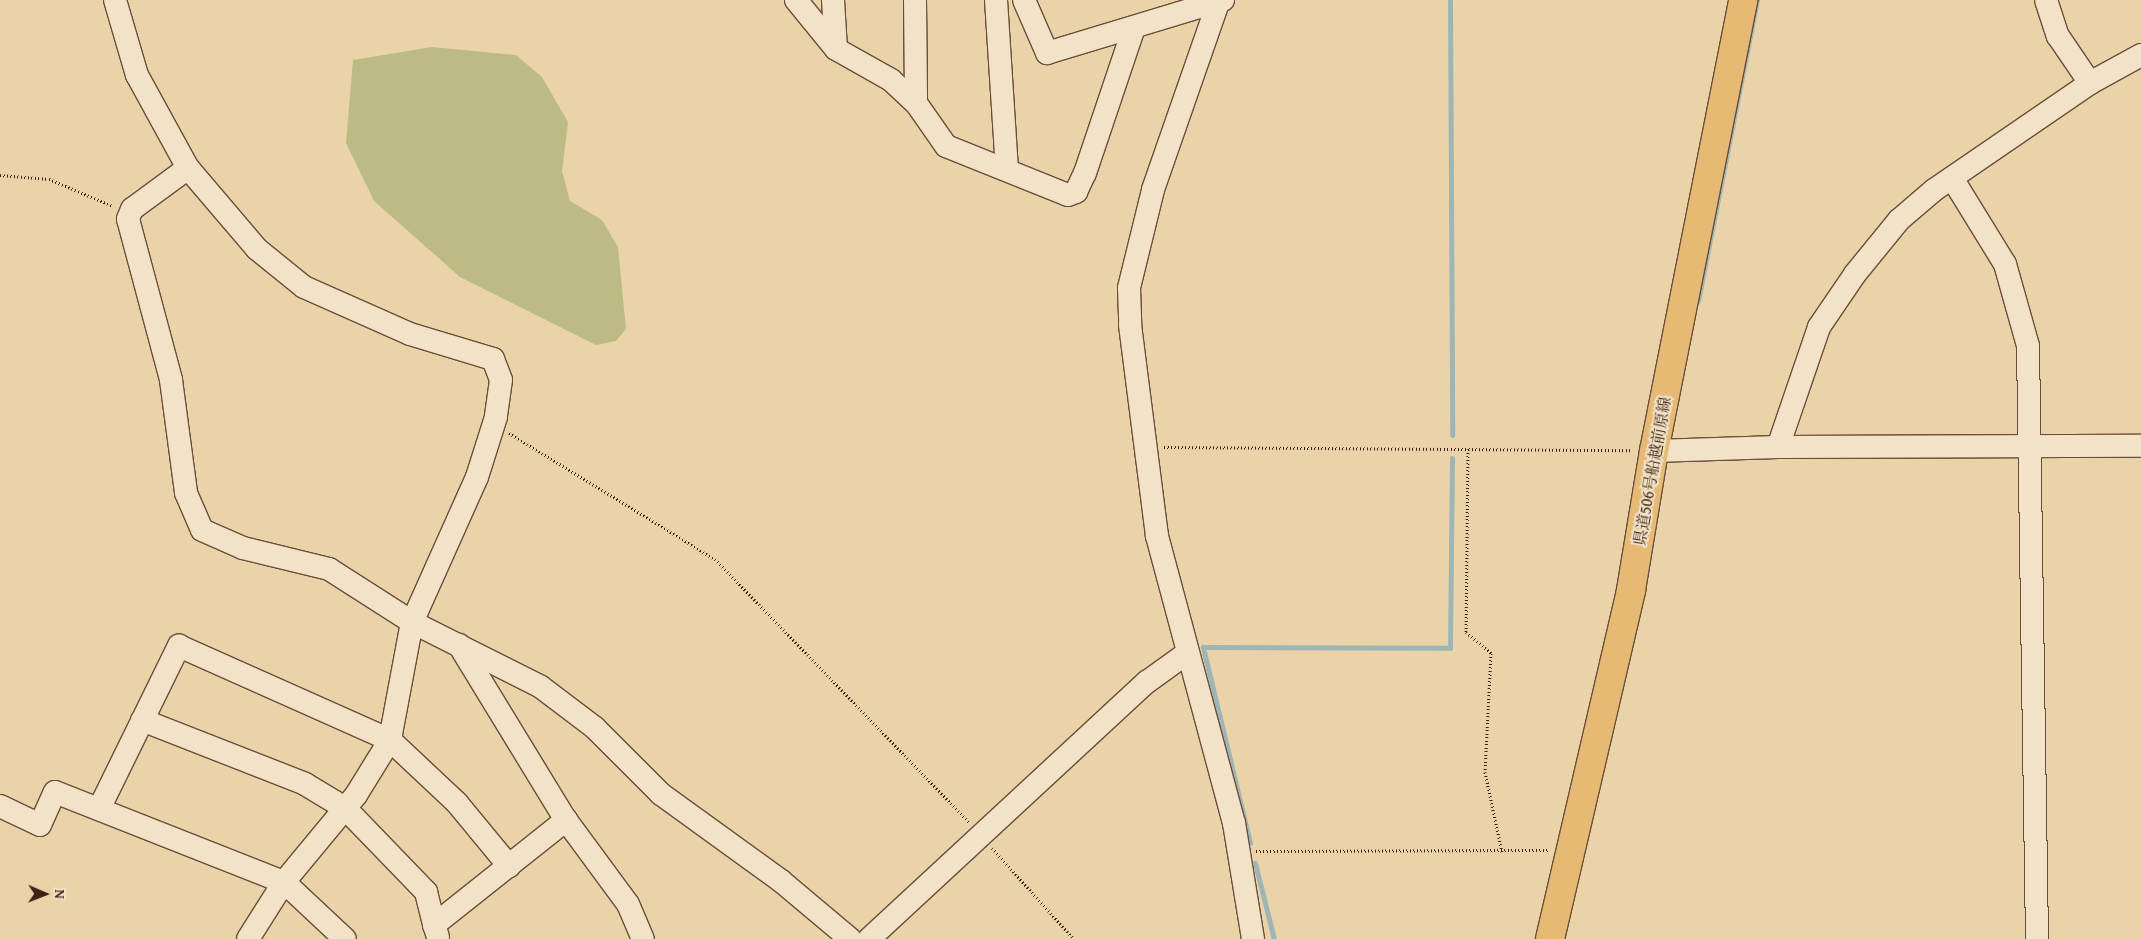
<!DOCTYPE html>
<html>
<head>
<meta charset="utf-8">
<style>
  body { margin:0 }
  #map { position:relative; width:2141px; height:939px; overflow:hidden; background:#ebd3a9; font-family:"Gentium Book Plus","Noto Serif JP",serif }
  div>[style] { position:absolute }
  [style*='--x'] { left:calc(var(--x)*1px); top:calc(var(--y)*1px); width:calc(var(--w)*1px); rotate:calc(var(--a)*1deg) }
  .green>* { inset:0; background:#bdbb84 }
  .stream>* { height:5px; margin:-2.5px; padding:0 2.5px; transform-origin:2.5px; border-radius:2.5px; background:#9db5b4 }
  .path>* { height:3px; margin-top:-1.5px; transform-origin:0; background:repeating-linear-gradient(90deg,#402114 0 1px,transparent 0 3.5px) }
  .roads { filter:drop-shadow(1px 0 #6b4e39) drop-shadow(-1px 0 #6b4e39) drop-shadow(0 1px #6b4e39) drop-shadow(0 -1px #6b4e39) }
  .minor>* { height:22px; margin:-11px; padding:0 11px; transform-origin:11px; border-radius:11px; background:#f2e2c7 }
  .major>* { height:28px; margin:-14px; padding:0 14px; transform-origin:14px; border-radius:14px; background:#e6ba74 }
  span { translate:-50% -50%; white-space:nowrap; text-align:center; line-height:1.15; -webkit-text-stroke:4px #f2e2c7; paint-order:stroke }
  .street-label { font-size:16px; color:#402114 }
  .north { position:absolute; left:20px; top:869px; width:50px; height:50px; -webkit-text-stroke:4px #f2e2c7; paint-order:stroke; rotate:91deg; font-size:14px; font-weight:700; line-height:20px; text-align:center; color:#402114 }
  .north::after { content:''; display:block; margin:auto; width:18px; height:22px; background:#402114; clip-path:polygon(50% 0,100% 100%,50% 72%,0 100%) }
</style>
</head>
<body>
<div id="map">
  <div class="green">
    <div style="clip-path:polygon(432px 47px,516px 55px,542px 77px,568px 122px,562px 171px,570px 201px,602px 220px,618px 247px,626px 329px,616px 341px,596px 345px,460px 277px,374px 201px,346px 143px,353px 60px)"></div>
  </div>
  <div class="stream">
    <div style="--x:1450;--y:0;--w:435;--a:89.7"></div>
    <div style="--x:1698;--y:301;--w:307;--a:-78.9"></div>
    <div style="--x:1250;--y:843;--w:202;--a:-103.5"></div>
    <div style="--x:1203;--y:647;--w:247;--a:0.2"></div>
    <div style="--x:1450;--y:648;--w:190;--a:-89.4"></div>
    <div style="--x:1255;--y:863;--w:78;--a:76"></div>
  </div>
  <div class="path">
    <div style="--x:0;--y:175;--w:49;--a:4.7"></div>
    <div style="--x:49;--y:179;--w:69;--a:22.9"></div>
    <div style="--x:509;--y:433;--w:241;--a:31.5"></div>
    <div style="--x:715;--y:559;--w:367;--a:46"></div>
    <div style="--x:1164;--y:447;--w:469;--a:0.4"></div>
    <div style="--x:1468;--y:449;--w:183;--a:90.6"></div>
    <div style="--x:1466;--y:632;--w:33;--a:40"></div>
    <div style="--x:1491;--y:653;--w:119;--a:92.9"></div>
    <div style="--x:1485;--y:772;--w:82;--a:78"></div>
    <div style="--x:992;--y:848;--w:122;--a:48"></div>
    <div style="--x:1256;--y:851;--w:294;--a:-0.2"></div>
  </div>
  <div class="roads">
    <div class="minor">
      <div style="--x:115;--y:0;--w:78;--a:73.7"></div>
      <div style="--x:137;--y:75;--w:106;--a:61.3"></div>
      <div style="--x:188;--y:168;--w:106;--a:49.6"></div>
      <div style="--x:257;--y:249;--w:60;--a:39"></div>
      <div style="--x:304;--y:287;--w:116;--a:23.9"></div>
      <div style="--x:410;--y:334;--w:87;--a:16.8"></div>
      <div style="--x:493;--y:359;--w:22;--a:69"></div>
      <div style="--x:501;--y:380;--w:37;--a:98"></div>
      <div style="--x:496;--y:417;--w:63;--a:107.6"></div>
      <div style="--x:477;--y:477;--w:159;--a:114.1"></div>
      <div style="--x:412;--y:622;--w:120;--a:100.6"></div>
      <div style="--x:390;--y:740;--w:65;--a:121.7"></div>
      <div style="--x:356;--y:795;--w:113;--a:129.6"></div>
      <div style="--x:284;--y:882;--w:67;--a:122.3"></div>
      <div style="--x:796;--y:0;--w:63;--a:50.8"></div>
      <div style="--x:836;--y:49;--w:63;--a:29.4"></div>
      <div style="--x:891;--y:80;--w:34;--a:43"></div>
      <div style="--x:916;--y:103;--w:52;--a:55.1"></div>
      <div style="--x:946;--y:146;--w:131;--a:21.9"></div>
      <div style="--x:1068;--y:195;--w:9;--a:-21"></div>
      <div style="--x:1076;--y:192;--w:21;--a:-65"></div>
      <div style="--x:1085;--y:173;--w:151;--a:-71.4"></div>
      <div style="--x:833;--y:0;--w:49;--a:86.5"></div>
      <div style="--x:915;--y:0;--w:103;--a:89.4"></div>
      <div style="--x:996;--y:0;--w:169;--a:86.3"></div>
      <div style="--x:1024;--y:0;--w:58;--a:66.5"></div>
      <div style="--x:1047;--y:53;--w:184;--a:-16.8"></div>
      <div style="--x:1219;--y:0;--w:201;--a:109.2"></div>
      <div style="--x:1153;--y:190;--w:101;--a:103.8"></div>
      <div style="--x:1129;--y:288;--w:37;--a:88"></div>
      <div style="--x:1130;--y:325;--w:213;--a:82.7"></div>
      <div style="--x:1157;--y:536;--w:297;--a:75"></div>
      <div style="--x:1234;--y:823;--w:118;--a:80.7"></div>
      <div style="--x:2046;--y:0;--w:38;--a:72"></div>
      <div style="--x:2058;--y:36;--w:57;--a:55.8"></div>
      <div style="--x:188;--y:168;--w:69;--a:143.8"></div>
      <div style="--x:132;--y:209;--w:11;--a:112"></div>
      <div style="--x:128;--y:219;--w:167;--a:75"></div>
      <div style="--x:171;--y:380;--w:114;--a:82.4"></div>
      <div style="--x:186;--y:493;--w:40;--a:66.6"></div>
      <div style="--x:202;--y:530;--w:45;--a:23.7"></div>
      <div style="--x:243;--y:548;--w:89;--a:13.7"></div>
      <div style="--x:329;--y:569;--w:98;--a:32.6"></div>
      <div style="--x:412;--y:622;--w:144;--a:26.7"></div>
      <div style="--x:541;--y:687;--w:68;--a:37.2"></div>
      <div style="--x:595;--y:728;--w:93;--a:45"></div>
      <div style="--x:661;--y:794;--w:148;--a:35.9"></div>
      <div style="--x:781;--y:881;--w:90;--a:40"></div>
      <div style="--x:1952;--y:178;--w:101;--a:58.4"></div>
      <div style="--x:2005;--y:264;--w:85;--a:74.3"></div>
      <div style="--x:2028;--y:346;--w:593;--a:89.13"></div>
      <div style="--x:1778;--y:447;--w:363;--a:-0.2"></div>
      <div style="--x:1654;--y:451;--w:124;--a:-1.8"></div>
      <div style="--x:1778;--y:447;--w:127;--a:-71.1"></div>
      <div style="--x:1819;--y:327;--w:64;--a:-55.8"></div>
      <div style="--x:1855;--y:274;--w:70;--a:-50.8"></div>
      <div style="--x:1899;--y:220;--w:46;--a:-40.6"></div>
      <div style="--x:1934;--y:190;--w:189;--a:-34.4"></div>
      <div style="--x:2090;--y:83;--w:58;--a:-28.8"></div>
      <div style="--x:459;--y:645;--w:205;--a:58.6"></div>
      <div style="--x:566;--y:820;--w:104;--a:53.6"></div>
      <div style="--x:628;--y:904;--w:38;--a:67"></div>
      <div style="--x:142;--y:720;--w:175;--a:21.4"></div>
      <div style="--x:305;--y:784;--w:47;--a:31"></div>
      <div style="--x:345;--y:808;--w:117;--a:46"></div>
      <div style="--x:426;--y:892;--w:34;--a:76"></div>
      <div style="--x:0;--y:806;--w:44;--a:25.4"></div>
      <div style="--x:40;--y:825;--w:36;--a:-66"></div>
      <div style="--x:55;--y:792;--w:246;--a:21.5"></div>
      <div style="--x:284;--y:882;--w:83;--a:43.1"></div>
      <div style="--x:99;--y:809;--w:182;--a:-63.9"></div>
      <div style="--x:179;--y:646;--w:231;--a:24"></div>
      <div style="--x:390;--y:740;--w:92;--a:43.2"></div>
      <div style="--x:457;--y:803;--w:82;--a:50.5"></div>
      <div style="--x:438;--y:937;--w:13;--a:-108"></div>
      <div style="--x:434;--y:925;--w:169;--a:-38.5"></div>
      <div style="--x:869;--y:939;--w:379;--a:-42.8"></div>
      <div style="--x:1147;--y:682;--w:49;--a:-35.9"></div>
    </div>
    <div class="major">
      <div style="--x:1550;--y:939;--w:358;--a:-76.9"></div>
      <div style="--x:1631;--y:590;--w:141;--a:-80.6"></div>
      <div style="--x:1654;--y:451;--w:460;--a:-78.8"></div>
    </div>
  </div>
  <div class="street-label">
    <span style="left:1652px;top:471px;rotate:-80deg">県道506号船越前原線</span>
  </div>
  <div class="north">N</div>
</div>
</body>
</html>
